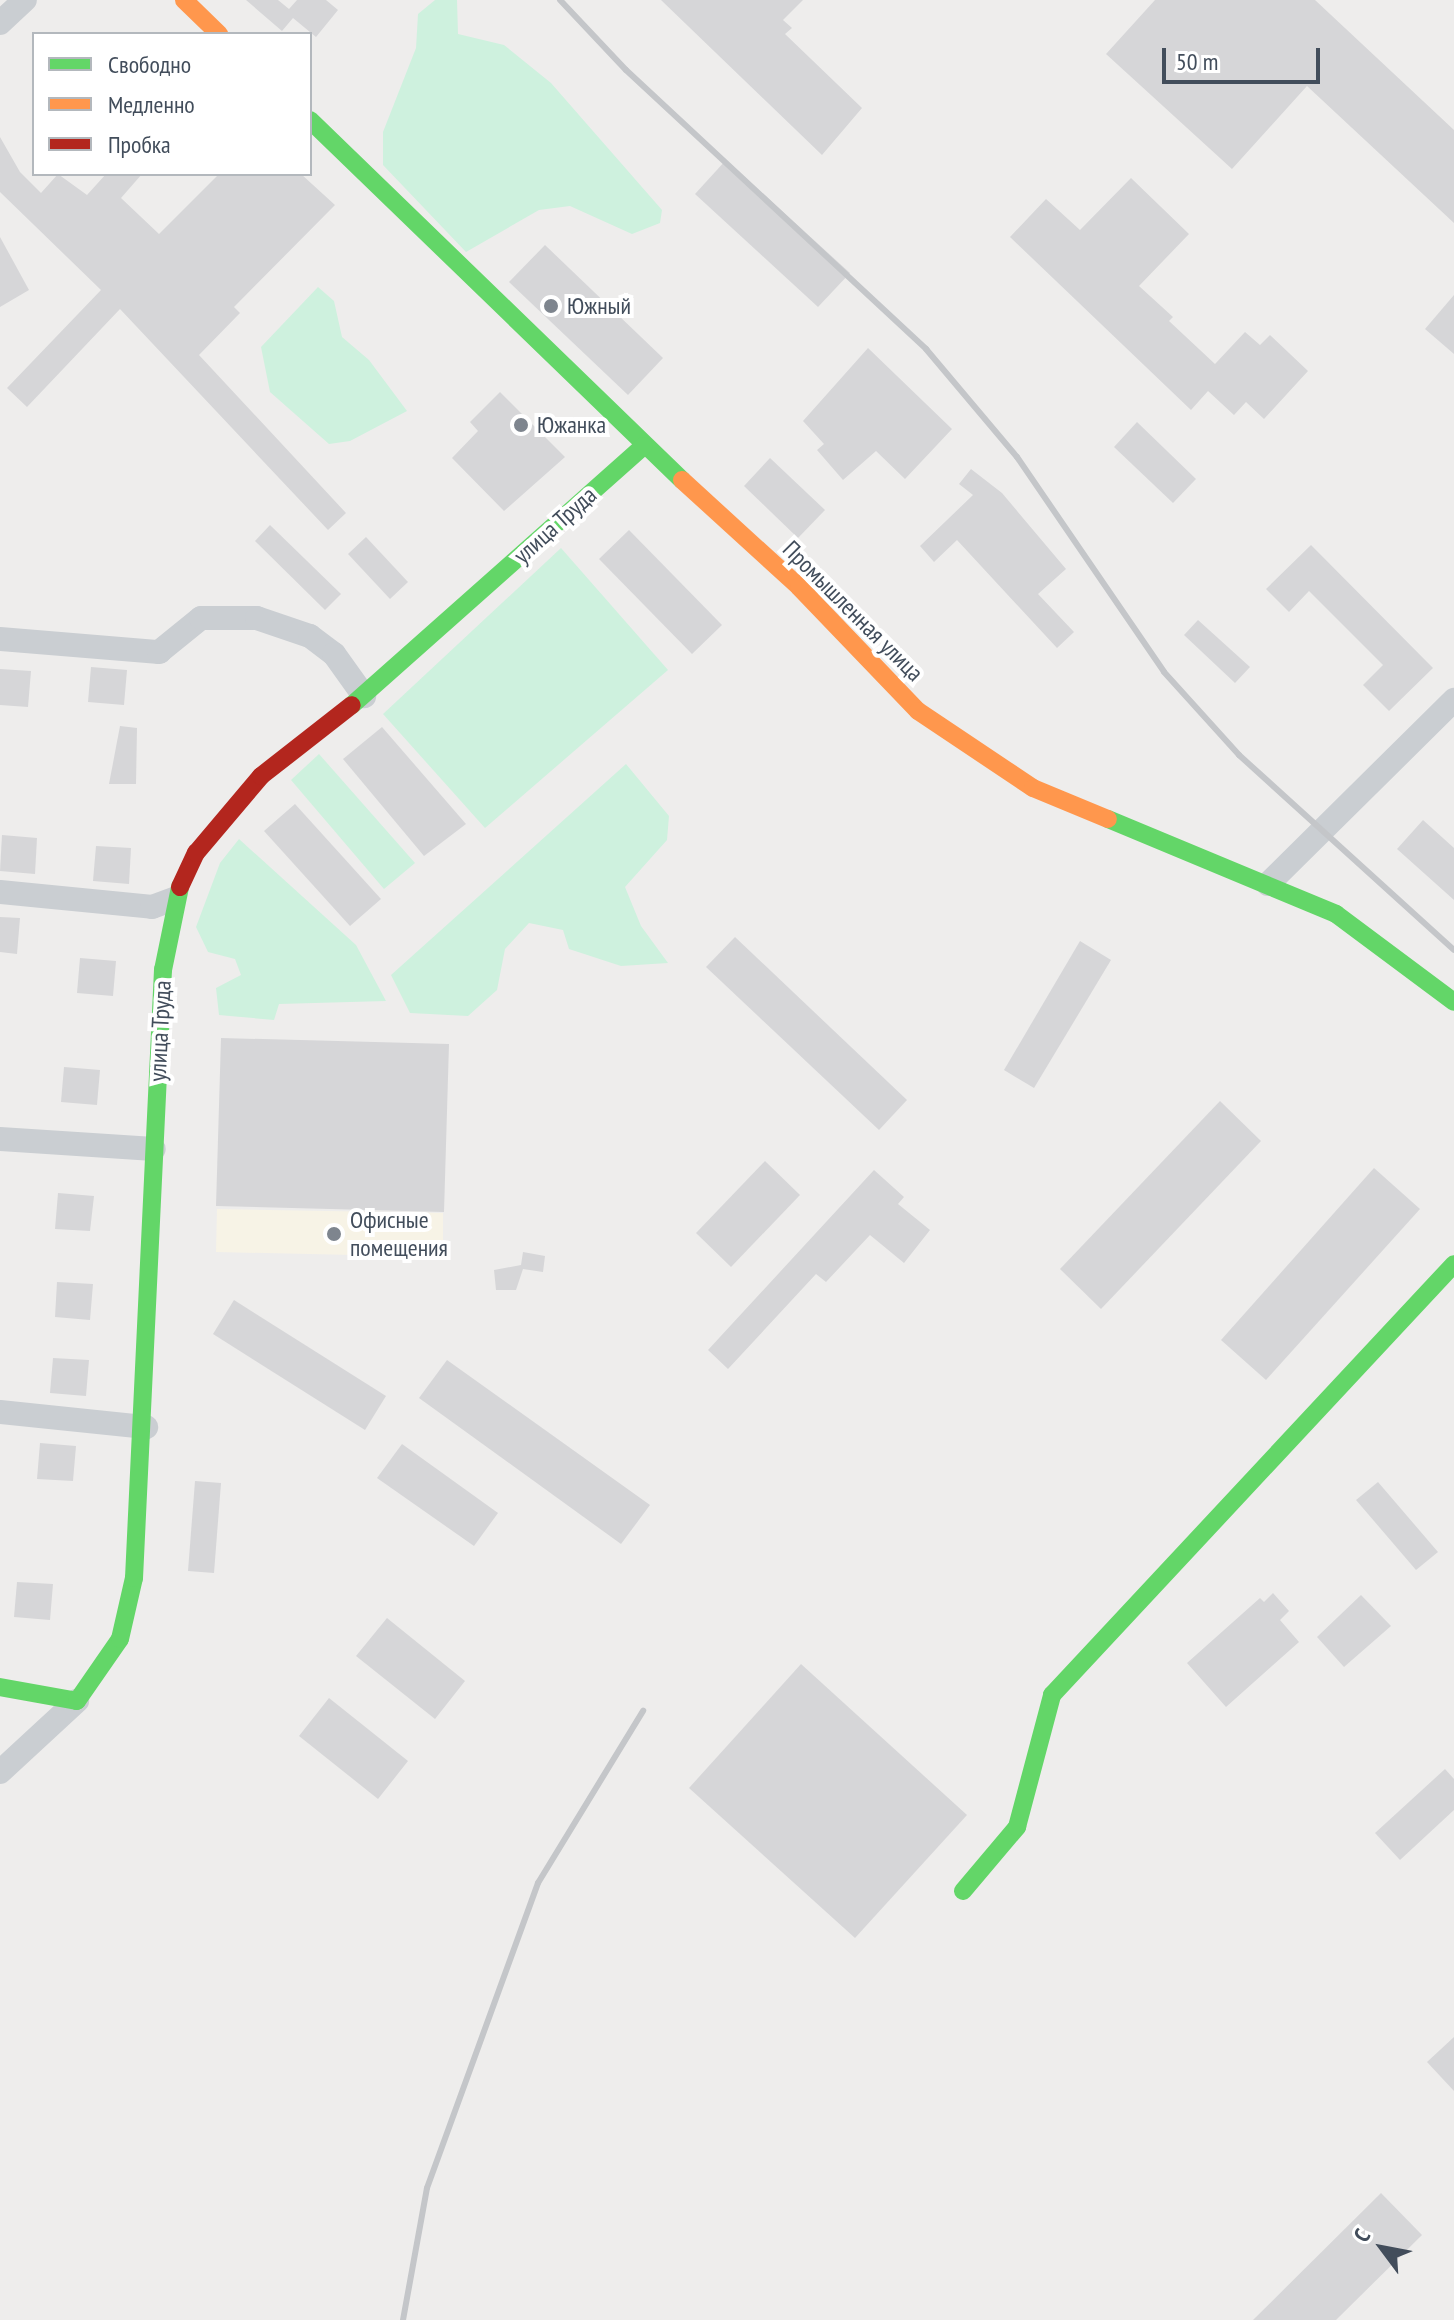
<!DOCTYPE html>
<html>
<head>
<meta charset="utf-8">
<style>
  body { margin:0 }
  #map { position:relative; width:1454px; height:2320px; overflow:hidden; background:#eeedec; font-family:"PT Sans Narrow",sans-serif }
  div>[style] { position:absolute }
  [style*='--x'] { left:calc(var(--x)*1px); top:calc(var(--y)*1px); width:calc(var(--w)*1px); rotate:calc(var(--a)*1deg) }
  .commercial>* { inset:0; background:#f7f3e6 }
  .green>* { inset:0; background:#cef1de }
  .building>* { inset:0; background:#d6d6d8 }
  .street>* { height:24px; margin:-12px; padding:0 12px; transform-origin:12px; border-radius:12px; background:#caced2 }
  .fast>* { height:18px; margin:-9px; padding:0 9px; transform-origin:9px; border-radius:9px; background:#63d668 }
  .slow>* { height:18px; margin:-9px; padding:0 9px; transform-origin:9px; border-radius:9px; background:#ff974d }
  .jam>* { height:18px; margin:-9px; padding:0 9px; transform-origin:9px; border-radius:9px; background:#b3261e }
  .rail>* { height:6px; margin:-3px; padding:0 3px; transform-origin:3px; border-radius:3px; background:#c4c6c9 }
  .dots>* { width:22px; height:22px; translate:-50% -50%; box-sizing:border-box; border:4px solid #fff; border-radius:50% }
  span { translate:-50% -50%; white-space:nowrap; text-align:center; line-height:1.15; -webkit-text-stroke:8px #fff; paint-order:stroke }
  .poi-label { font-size:24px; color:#424d5b }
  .left { translate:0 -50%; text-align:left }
  .street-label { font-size:24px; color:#424d5b }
  .legend { position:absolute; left:32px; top:32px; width:280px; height:144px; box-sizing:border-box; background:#fff; border:2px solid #b3b8bd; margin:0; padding:10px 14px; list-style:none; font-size:24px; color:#424d5b }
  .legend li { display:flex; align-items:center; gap:16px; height:40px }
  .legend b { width:40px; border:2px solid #b3b8bd }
  .north { position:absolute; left:1342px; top:2208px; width:80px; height:80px; -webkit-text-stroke:6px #fff; paint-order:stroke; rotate:302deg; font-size:22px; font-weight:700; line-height:32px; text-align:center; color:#424d5b }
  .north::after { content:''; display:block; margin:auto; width:28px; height:36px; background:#424d5b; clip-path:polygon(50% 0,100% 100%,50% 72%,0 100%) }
  .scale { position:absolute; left:1162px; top:48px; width:158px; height:36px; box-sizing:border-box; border:4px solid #424d5b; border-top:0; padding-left:10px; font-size:24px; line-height:28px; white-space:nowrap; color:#424d5b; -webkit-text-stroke:6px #fff; paint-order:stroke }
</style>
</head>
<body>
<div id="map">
  <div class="commercial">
    <div style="clip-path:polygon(217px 1209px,443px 1213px,443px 1257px,216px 1252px)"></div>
  </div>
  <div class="green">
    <div style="clip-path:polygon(435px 0,457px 0,458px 34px,504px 45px,551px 83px,662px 210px,660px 223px,632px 234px,570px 206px,539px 210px,466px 252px,383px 165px,383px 132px,416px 48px,418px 14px)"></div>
    <div style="clip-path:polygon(318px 287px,334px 301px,342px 337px,369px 360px,407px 411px,350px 441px,329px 444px,270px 392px,261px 347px)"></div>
    <div style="clip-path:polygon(561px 548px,668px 670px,485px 828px,383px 714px)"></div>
    <div style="clip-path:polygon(319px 754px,415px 863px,384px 889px,291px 780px)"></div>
    <div style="clip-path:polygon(626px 764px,669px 816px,667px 840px,625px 887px,641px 926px,668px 963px,621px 966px,569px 949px,563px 930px,529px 923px,505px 949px,497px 990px,468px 1016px,410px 1013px,391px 975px)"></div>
    <div style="clip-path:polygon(239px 839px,356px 945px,386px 1001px,279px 1004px,274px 1020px,219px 1015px,216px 988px,241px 975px,235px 959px,208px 952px,196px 927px,220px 863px)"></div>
  </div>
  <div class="building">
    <div style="clip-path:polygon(246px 0,278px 0,289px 9px,297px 0,326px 0,338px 10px,316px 37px,293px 18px,282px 31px)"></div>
    <div style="clip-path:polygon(661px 0,803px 0,783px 20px,792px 28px,785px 34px,862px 108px,822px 155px)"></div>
    <div style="clip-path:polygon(1155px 0,1315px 0,1454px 130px,1454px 223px,1307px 86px,1232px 169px,1106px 54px)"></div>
    <div style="clip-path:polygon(0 137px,20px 172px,41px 193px,58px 174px,87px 195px,106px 174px,142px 174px,121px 198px,159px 234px,219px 174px,301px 174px,335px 205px,234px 307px,240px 313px,199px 355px,346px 513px,328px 530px,120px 309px,27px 407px,7px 388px,101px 290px,0 192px)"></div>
    <div style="clip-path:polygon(726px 160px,850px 273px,818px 307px,695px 194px)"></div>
    <div style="clip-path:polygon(1131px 178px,1189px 234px,1139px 286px,1173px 317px,1169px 321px,1215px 364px,1245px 332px,1260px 345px,1270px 335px,1308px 371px,1264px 419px,1246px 402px,1234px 415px,1208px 391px,1191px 410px,1010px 237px,1046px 199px,1080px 230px)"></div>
    <div style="clip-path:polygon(0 237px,29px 290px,0 307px)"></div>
    <div style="clip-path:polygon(545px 245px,663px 358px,628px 395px,509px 282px)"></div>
    <div style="clip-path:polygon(1454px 295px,1454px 354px,1425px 329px)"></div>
    <div style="clip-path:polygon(868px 348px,952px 429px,905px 479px,876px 451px,843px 480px,817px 450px,824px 444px,803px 421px)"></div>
    <div style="clip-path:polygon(500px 392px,565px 457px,504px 511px,452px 458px,478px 431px,470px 422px)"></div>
    <div style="clip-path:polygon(1137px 422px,1196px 479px,1173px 503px,1114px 447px)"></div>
    <div style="clip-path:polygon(770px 458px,825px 510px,798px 538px,744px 486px)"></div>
    <div style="clip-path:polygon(971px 469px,1002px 493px,1066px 569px,1038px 594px,1074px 632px,1057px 648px,957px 540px,934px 562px,920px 546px,973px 495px,959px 484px)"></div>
    <div style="clip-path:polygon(270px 525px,341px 594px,325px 610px,255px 541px)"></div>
    <div style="clip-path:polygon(629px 530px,722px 625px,692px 654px,599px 559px)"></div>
    <div style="clip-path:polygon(366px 537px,408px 582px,390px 599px,348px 554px)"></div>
    <div style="clip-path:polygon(1311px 545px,1433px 668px,1389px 711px,1363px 685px,1383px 665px,1309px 591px,1289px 612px,1266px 589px)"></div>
    <div style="clip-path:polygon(1198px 620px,1250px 667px,1235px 683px,1184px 635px)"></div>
    <div style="clip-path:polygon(91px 667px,127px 670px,124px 705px,88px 702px)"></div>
    <div style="clip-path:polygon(0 669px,31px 671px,28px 707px,0 705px)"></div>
    <div style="clip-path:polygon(120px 726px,137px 728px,136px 784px,109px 784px)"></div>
    <div style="clip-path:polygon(382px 727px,466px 824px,424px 856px,343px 759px)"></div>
    <div style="clip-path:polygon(295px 804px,381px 899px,350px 926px,264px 831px)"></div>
    <div style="clip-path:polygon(1423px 820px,1454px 848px,1454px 900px,1397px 849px)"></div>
    <div style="clip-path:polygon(2px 835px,37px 838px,35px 874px,0 871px)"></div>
    <div style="clip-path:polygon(96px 846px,131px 848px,129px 884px,93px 881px)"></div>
    <div style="clip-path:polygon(0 917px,20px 918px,17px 954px,0 952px)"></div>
    <div style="clip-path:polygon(735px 937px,907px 1100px,879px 1130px,706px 967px)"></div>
    <div style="clip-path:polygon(1080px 941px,1111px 960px,1034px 1088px,1004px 1070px)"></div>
    <div style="clip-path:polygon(80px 958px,116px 961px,113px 996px,77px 993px)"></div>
    <div style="clip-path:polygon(221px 1038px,449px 1044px,444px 1212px,216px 1206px)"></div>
    <div style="clip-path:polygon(64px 1067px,100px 1070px,97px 1105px,61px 1102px)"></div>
    <div style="clip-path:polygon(1220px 1101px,1261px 1141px,1101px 1309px,1060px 1269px)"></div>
    <div style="clip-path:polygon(765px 1161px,800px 1195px,731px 1267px,696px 1233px)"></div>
    <div style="clip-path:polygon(1374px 1168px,1420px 1209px,1266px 1380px,1221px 1340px)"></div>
    <div style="clip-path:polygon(874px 1170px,904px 1197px,898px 1204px,930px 1230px,904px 1263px,870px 1235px,826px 1282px,816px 1274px,728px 1369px,708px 1350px)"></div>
    <div style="clip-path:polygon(58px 1193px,94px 1196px,90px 1231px,55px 1229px)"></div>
    <div style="clip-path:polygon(523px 1252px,545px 1256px,543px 1272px,523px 1269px,516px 1290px,496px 1290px,494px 1270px,521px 1265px)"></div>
    <div style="clip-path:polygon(57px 1282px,93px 1284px,90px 1320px,55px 1317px)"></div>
    <div style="clip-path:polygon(234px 1300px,386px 1396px,365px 1430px,213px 1334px)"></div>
    <div style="clip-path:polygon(53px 1358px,89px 1360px,86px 1396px,50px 1393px)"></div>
    <div style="clip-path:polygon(447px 1360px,650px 1505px,621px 1544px,419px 1398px)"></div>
    <div style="clip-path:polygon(40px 1443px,76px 1446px,73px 1481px,37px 1479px)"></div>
    <div style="clip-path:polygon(402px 1444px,498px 1513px,474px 1546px,377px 1478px)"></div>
    <div style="clip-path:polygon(195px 1481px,221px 1483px,214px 1573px,188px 1571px)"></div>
    <div style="clip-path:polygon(1378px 1482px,1438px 1552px,1416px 1570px,1356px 1500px)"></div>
    <div style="clip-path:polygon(17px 1582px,53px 1584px,50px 1620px,14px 1617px)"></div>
    <div style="clip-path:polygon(1273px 1593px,1289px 1611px,1280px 1620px,1299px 1642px,1226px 1707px,1187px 1663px,1260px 1598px,1264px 1602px)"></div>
    <div style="clip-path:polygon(1361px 1595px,1391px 1626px,1344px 1667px,1317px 1637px)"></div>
    <div style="clip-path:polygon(387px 1618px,465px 1681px,435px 1719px,356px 1656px)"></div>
    <div style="clip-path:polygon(801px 1664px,967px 1815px,855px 1938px,689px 1788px)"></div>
    <div style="clip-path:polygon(329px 1698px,408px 1761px,378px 1799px,299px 1736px)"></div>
    <div style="clip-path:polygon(1445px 1769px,1454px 1779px,1454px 1810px,1400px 1860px,1375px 1833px)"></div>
    <div style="clip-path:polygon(1454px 2037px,1454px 2091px,1427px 2062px)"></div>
    <div style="clip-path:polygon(1381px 2193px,1422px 2235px,1336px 2320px,1253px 2320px)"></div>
  </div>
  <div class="street">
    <div style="--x:0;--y:23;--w:34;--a:-43"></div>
    <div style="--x:0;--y:639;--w:160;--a:4.7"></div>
    <div style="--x:159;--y:652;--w:54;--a:-39"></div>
    <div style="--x:201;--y:618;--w:56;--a:0"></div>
    <div style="--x:257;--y:618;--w:56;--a:18.8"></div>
    <div style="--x:310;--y:636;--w:30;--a:37"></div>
    <div style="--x:334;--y:654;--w:52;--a:54.5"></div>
    <div style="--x:1268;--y:884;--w:262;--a:-44.7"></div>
    <div style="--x:0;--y:892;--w:153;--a:5.6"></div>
    <div style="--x:152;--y:907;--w:23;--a:-20"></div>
    <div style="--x:0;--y:1139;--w:154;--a:3.7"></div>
    <div style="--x:0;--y:1412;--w:147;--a:5.9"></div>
    <div style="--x:0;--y:1772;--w:105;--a:-42.7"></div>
  </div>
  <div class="fast">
    <div style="--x:310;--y:120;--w:518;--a:44.06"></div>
    <div style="--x:352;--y:705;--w:390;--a:-41.6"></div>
    <div style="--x:1108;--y:819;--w:247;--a:22.6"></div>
    <div style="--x:1336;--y:914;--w:147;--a:36.7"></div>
    <div style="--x:0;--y:1687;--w:78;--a:10.3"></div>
    <div style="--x:77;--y:1701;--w:75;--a:-55.3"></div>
    <div style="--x:120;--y:1639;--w:63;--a:-77.1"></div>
    <div style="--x:134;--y:1578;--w:609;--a:-87.27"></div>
    <div style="--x:163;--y:970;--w:85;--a:-78.4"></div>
    <div style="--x:963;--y:1891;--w:84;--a:-49.8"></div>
    <div style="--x:1017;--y:1827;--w:137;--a:-75.1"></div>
    <div style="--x:1052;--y:1695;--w:589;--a:-46.99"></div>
  </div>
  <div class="slow">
    <div style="--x:184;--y:0;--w:49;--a:44.2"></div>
    <div style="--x:682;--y:480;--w:159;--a:42.4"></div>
    <div style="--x:799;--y:587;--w:172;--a:46.2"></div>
    <div style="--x:918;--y:711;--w:138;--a:33.8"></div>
    <div style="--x:1033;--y:788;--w:81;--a:22.5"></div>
  </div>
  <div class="jam">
    <div style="--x:180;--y:887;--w:38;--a:-65"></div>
    <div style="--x:196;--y:853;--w:101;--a:-49.8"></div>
    <div style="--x:261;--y:776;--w:115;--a:-38"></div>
  </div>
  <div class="rail">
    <div style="--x:560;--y:0;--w:96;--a:46.7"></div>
    <div style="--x:626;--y:70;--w:410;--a:42.9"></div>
    <div style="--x:926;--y:349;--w:141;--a:49.9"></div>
    <div style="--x:1017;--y:457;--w:260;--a:55.6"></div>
    <div style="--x:1164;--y:672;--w:112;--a:47.9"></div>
    <div style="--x:1239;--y:755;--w:290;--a:42.2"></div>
    <div style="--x:403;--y:2320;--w:134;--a:-79.7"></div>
    <div style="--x:427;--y:2188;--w:325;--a:-70"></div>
    <div style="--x:538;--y:1883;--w:202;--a:-58.6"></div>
  </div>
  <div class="dots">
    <div style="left:551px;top:306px;background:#7e858e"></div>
    <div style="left:521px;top:425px;background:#7e858e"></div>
    <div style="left:334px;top:1234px;background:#7e858e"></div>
  </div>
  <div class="poi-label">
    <span class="left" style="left:567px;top:306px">Южный</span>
    <span class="left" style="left:537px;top:425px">Южанка</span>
    <span class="left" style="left:350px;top:1234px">Офисные<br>помещения</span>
  </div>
  <div class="street-label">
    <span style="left:555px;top:525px;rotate:-42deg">улица Труда</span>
    <span style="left:853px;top:611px;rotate:45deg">Промышленная улица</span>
    <span style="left:160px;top:1031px;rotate:-87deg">улица Труда</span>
  </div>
  <ul class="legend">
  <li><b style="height:10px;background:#63d668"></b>Свободно</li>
  <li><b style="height:10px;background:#ff974d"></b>Медленно</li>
  <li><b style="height:10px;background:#b3261e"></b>Пробка</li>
  </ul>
  <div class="north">С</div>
  <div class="scale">50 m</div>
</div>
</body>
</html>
